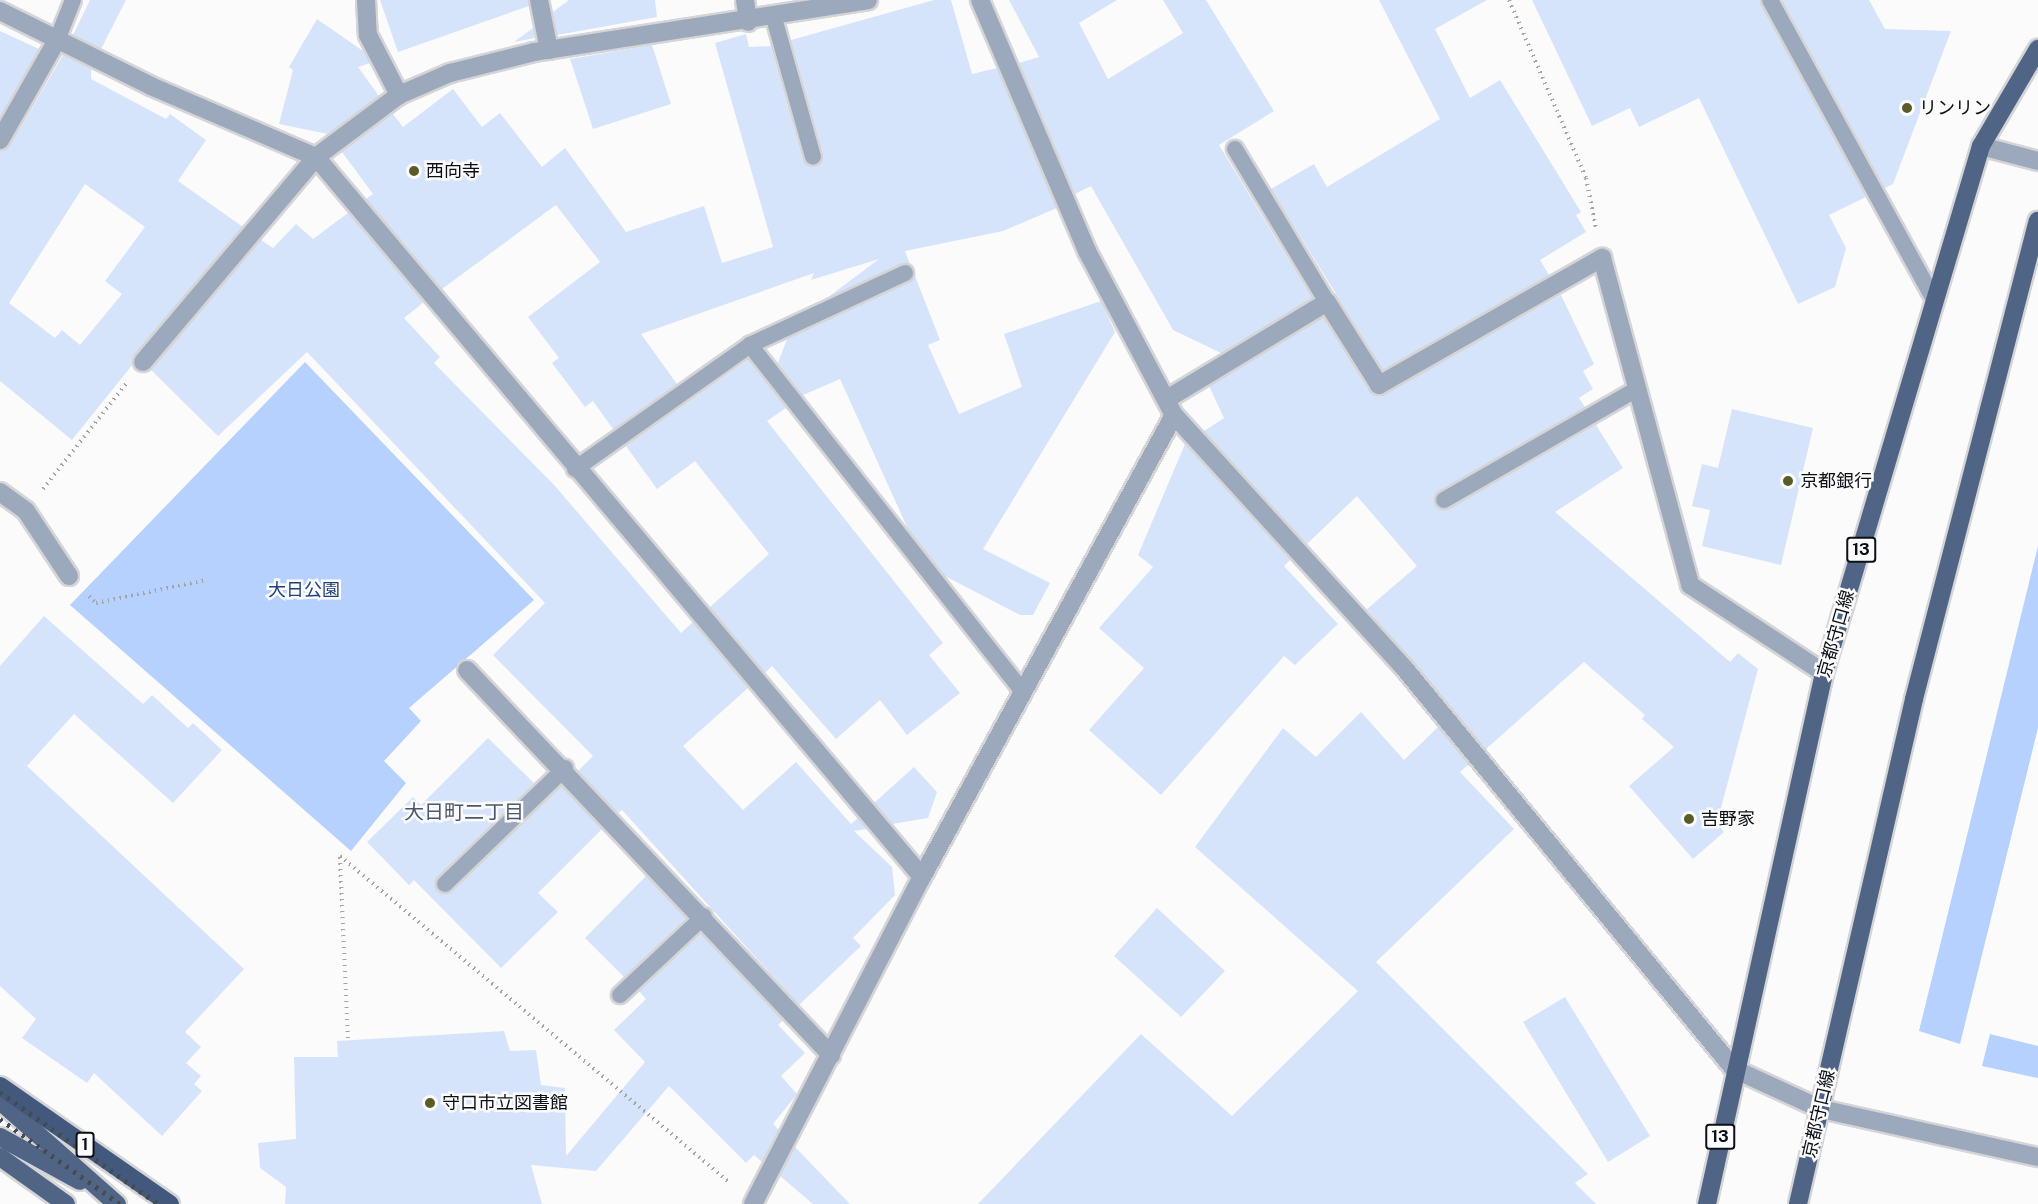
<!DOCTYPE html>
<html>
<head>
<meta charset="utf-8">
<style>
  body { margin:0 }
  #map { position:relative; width:2038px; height:1204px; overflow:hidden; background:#fbfbfb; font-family:"Public Sans","Noto Sans JP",sans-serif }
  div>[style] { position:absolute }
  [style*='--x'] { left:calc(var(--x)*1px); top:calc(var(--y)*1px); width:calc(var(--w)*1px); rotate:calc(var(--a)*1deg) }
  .green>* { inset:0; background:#b6d1fe }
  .building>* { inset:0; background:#d6e4fb }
  .path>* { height:4px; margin-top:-2px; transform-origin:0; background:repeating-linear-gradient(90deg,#a2a4a6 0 1.5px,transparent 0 6px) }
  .roads { filter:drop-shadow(2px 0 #d5d5d7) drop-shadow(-2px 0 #d5d5d7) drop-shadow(0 2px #d5d5d7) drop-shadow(0 -2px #d5d5d7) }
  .service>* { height:16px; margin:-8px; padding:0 8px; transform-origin:8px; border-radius:8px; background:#9ca9bd }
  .minor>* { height:18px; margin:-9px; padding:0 9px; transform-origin:9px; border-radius:9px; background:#9ca9bd }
  .tertiary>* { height:18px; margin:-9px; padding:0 9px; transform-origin:9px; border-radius:9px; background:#9ca9bd }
  .primary>* { height:18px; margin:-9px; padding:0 9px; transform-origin:9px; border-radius:9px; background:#506486 }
  .trunk>* { height:18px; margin:-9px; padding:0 9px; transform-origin:9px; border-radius:9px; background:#42587c }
  .rail>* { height:4.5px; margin-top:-2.25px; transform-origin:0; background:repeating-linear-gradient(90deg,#464a4f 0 3px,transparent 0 9px) }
  .dots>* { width:16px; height:16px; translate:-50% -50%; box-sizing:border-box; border:3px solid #fbfbfb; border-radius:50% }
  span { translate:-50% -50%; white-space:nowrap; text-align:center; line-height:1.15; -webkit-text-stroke:5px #fbfbfb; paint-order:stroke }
  .shield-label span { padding:2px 4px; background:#fbfbfb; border:2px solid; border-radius:4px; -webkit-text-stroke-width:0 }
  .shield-label { font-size:16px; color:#0b1017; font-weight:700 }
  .poi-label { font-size:18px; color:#0b1017 }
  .left { translate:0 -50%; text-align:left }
  .park-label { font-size:18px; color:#224179 }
  .street-label { font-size:18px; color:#0b1017 }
  .neighbourhood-label { font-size:20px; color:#4c586b }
</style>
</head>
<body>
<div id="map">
  <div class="green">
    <div style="clip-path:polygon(305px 362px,534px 600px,409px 708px,421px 721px,384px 761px,406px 783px,351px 851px,70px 605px)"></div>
    <div style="clip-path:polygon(2038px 546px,2038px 728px,1960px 1044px,1919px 1031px)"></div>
    <div style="clip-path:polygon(1990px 1034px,2038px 1046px,2038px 1078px,1982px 1066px)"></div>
  </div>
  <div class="building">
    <div style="clip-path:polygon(90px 0,126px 0,101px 49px,73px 35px)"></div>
    <div style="clip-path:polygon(380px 0,528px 0,529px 6px,398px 52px)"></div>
    <div style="clip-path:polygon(569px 0,655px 0,657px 17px,557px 35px,553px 12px)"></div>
    <div style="clip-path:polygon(934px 0,951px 0,972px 74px,997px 68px,1057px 208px,1003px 231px,905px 251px,910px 264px,827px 298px,879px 259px,811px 280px,814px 273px,641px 334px,677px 384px,613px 429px,593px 401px,585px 407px,552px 363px,559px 358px,528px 317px,600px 262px,556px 205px,442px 289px,366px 199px,373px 194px,342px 152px,393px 114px,403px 127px,453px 89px,482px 127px,500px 113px,542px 167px,565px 148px,626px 232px,704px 206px,722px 263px,773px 247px,715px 43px,746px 34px,749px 47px,771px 46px,803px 160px,815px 167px,823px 154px,791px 40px)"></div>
    <div style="clip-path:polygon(1009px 0,1117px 0,1079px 23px,1108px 79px,1183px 33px,1163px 0,1206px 0,1274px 111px,1219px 145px,1312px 298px,1221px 353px,1173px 330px,1091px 186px,1075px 194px,1019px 63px,1039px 57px)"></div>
    <div style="clip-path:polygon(1379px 0,1487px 0,1435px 29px,1470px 98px,1500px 80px,1581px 212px,1576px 215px,1586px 232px,1540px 260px,1549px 275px,1383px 370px,1271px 189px,1314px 164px,1327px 187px,1440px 119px)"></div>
    <div style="clip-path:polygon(1532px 0,1760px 0,1866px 197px,1829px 215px,1846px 248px,1835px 287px,1798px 304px,1699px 98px,1639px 127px,1630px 108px,1592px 126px)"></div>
    <div style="clip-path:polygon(1782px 0,1869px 0,1885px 29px,1951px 31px,1893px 184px,1885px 188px)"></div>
    <div style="clip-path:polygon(317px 19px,363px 51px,370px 63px,358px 67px,379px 96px,328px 134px,279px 124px,293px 70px,289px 67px)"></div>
    <div style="clip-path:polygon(533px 28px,535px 38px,514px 42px)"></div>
    <div style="clip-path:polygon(0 31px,39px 49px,0 117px)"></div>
    <div style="clip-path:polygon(652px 45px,671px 104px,593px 129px,570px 59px)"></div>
    <div style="clip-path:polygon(evenodd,63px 55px,91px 69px,91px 79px,166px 119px,170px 114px,206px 140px,178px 181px,243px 227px,72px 440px,0 381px,0 151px,10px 146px,63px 55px,85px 184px,145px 227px,105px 281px,122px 294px,80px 345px,62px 330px,55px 338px,9px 303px,85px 184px)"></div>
    <div style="clip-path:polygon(348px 213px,424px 302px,404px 318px,440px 357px,434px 363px,555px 486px,681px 633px,693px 622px,748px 688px,683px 746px,743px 810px,796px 762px,851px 824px,858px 818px,867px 829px,854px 831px,892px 867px,895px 895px,853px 938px,861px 946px,799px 1005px,622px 810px,618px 813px,578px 771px,593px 756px,493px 655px,545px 603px,307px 352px,218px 436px,151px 370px,261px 240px,273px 248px,296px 224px,313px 239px)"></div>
    <div style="clip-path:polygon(915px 276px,940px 340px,928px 345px,959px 414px,1022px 387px,1004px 334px,1101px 301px,1115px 332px,983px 549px,1050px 583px,1033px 615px,1020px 615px,945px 576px,908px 529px,840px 379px,803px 395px,778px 363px,787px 339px)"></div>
    <div style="clip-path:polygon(1561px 295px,1594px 364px,1583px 371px,1593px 389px,1579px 398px,1585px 407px,1439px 491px,1434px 501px,1439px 509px,1449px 509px,1596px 425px,1623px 468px,1555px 512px,1730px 662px,1738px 653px,1758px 669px,1717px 823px,1724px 832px,1693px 859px,1629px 786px,1674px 747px,1642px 719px,1645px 715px,1584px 662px,1486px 749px,1367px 609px,1417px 566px,1357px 496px,1307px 544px,1204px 431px,1224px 418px,1209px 386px,1323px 317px,1369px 391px,1380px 396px)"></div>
    <div style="clip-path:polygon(748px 360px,786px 408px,767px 421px,943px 643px,929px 655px,960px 693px,907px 735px,880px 700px,836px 739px,772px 666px,765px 673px,710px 607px,769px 554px,695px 461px,657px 489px,626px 446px)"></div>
    <div style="clip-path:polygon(1732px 409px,1813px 428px,1781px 565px,1702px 546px,1710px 510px,1692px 506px,1702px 464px,1718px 468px)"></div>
    <div style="clip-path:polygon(1185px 444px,1290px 560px,1284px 566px,1338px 624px,1295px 665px,1284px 656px,1161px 795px,1089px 730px,1144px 668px,1099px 628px,1153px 567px,1138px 555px)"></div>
    <div style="clip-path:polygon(44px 616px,143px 704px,152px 695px,188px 728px,193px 723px,222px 750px,173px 803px,74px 714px,27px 766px,244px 969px,185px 1032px,201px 1047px,186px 1063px,201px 1076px,194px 1084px,202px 1091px,162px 1136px,94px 1073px,87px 1083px,22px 1038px,36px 1019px,0 986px,0 666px)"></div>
    <div style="clip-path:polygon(1361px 712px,1404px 760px,1438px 727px,1469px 764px,1460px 772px,1514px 829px,1376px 962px,1588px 1174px,1575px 1183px,1596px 1204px,978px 1204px,1141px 1034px,1232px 1116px,1358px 991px,1195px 847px,1283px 728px,1316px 757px)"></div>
    <div style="clip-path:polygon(488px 738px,534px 783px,438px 876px,438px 892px,452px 892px,561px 786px,602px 829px,538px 893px,558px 912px,501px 968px,414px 880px,409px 885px,367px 842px,413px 797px,421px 805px)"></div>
    <div style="clip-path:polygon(914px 767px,937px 792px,928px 818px,892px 824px,874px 803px)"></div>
    <div style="clip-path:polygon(646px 876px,686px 918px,624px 977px,585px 938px)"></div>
    <div style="clip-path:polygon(1157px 908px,1225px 971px,1181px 1017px,1114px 956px)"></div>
    <div style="clip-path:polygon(701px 934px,783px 1020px,778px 1025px,805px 1053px,781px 1076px,797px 1094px,773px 1124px,779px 1130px,762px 1162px,754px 1155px,746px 1163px,669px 1086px,596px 1171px,531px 1165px,542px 1204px,285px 1204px,286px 1187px,260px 1168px,258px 1143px,296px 1139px,294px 1057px,338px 1057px,337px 1041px,504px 1031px,510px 1051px,536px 1050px,541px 1085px,565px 1088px,566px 1156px,645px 1062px,614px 1030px,646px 999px,639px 991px)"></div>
    <div style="clip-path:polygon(1565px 997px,1650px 1136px,1608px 1162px,1523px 1022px)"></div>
    <div style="clip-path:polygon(795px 1147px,850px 1204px,813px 1204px,780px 1176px)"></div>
  </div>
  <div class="path">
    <div style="--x:1509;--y:0;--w:194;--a:66.6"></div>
    <div style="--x:1586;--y:178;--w:51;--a:78.7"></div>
    <div style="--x:43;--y:489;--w:134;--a:-51.7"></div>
    <div style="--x:89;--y:596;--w:10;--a:45"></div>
    <div style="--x:96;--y:603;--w:112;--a:-11.8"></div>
    <div style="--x:340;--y:856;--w:509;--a:39.98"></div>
    <div style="--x:340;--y:857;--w:183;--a:87.5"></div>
  </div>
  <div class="roads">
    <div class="service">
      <div style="--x:1770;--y:0;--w:343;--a:61.3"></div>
      <div style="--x:774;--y:18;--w:144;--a:74.3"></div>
      <div style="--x:57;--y:40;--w:43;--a:-68.2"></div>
      <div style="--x:1235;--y:149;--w:179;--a:59"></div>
      <div style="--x:750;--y:345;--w:171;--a:-24.9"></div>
      <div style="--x:575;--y:469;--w:214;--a:-35.3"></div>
      <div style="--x:750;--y:345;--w:440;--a:51.8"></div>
      <div style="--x:1444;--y:500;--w:223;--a:-29.9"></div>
      <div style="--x:445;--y:884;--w:167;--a:-44"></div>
      <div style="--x:620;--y:995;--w:115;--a:-43.2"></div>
    </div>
    <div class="minor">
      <div style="--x:366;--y:0;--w:35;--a:87"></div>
      <div style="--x:368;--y:35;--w:68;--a:62.7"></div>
      <div style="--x:539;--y:0;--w:51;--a:78.7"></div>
      <div style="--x:745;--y:0;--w:22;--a:82"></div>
      <div style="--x:980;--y:0;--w:273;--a:66.9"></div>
      <div style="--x:1087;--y:251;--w:186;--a:62.1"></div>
      <div style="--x:1174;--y:415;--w:343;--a:47.7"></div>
      <div style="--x:1405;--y:669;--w:518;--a:50.56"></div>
      <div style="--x:0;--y:11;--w:169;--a:26.4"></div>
      <div style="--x:151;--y:86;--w:180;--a:23.3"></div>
      <div style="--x:316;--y:157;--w:941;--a:49.91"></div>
      <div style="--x:0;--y:140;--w:115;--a:-60.3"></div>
      <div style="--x:143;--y:362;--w:268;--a:-49.8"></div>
      <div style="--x:316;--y:157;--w:104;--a:-36.8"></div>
      <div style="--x:399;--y:95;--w:56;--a:-23.3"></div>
      <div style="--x:450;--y:73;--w:87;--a:-14"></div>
      <div style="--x:534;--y:52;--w:338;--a:-8.8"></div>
      <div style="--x:1167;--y:399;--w:187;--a:-31.2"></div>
      <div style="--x:1327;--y:302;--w:98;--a:57.9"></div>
      <div style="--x:1379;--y:385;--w:257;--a:-29.7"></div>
      <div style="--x:1602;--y:258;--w:339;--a:74.9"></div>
      <div style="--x:1690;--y:585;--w:160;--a:33.3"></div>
      <div style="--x:0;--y:492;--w:32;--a:36"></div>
      <div style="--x:26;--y:511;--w:78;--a:56.5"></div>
      <div style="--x:467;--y:670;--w:530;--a:46.61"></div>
      <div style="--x:753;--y:1204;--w:368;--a:-62.7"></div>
      <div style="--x:922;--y:877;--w:526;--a:-61.39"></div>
    </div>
    <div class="tertiary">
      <div style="--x:1981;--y:146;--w:59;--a:14.7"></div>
      <div style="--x:1734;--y:1069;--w:96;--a:24.7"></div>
      <div style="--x:1821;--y:1109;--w:222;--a:12.5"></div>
    </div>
    <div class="primary">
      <div style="--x:0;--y:1101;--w:156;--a:41.4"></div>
      <div style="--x:0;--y:1137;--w:91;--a:28.8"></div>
      <div style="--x:0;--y:1157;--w:81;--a:35.5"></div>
      <div style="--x:1707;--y:1204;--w:544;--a:-77.57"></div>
      <div style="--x:1824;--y:673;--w:550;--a:-73.41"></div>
      <div style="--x:1981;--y:146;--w:113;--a:-59.6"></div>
      <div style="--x:1798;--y:1204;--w:518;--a:-77.06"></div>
      <div style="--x:1914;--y:699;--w:494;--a:-75.5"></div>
    </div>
    <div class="trunk">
      <div style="--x:0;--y:1086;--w:207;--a:34.8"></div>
    </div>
  </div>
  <div class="rail">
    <div style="--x:0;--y:1092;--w:194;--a:35.3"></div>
    <div style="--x:0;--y:1119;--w:147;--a:35.3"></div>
  </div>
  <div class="dots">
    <div style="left:1907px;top:108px;background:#595b28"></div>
    <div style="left:414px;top:171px;background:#595b28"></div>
    <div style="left:1788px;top:481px;background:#595b28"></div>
    <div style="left:1689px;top:819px;background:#595b28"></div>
    <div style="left:430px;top:1103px;background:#595b28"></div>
  </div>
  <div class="shield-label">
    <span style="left:1861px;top:550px">13</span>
    <span style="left:1720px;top:1137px">13</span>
    <span style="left:85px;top:1145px">1</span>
  </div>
  <div class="poi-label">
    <span class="left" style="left:1919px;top:108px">リンリン</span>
    <span class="left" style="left:426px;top:171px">西向寺</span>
    <span class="left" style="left:1800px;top:481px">京都銀行</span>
    <span class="left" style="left:1701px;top:819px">吉野家</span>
    <span class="left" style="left:442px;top:1103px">守口市立図書館</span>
  </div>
  <div class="park-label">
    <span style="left:304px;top:590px">大日公園</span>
  </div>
  <div class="street-label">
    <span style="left:1836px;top:634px;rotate:-74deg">京都守口線</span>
    <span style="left:1819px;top:1114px;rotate:-77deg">京都守口線</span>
  </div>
  <div class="neighbourhood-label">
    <span style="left:464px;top:812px">大日町二丁目</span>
  </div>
</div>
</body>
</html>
